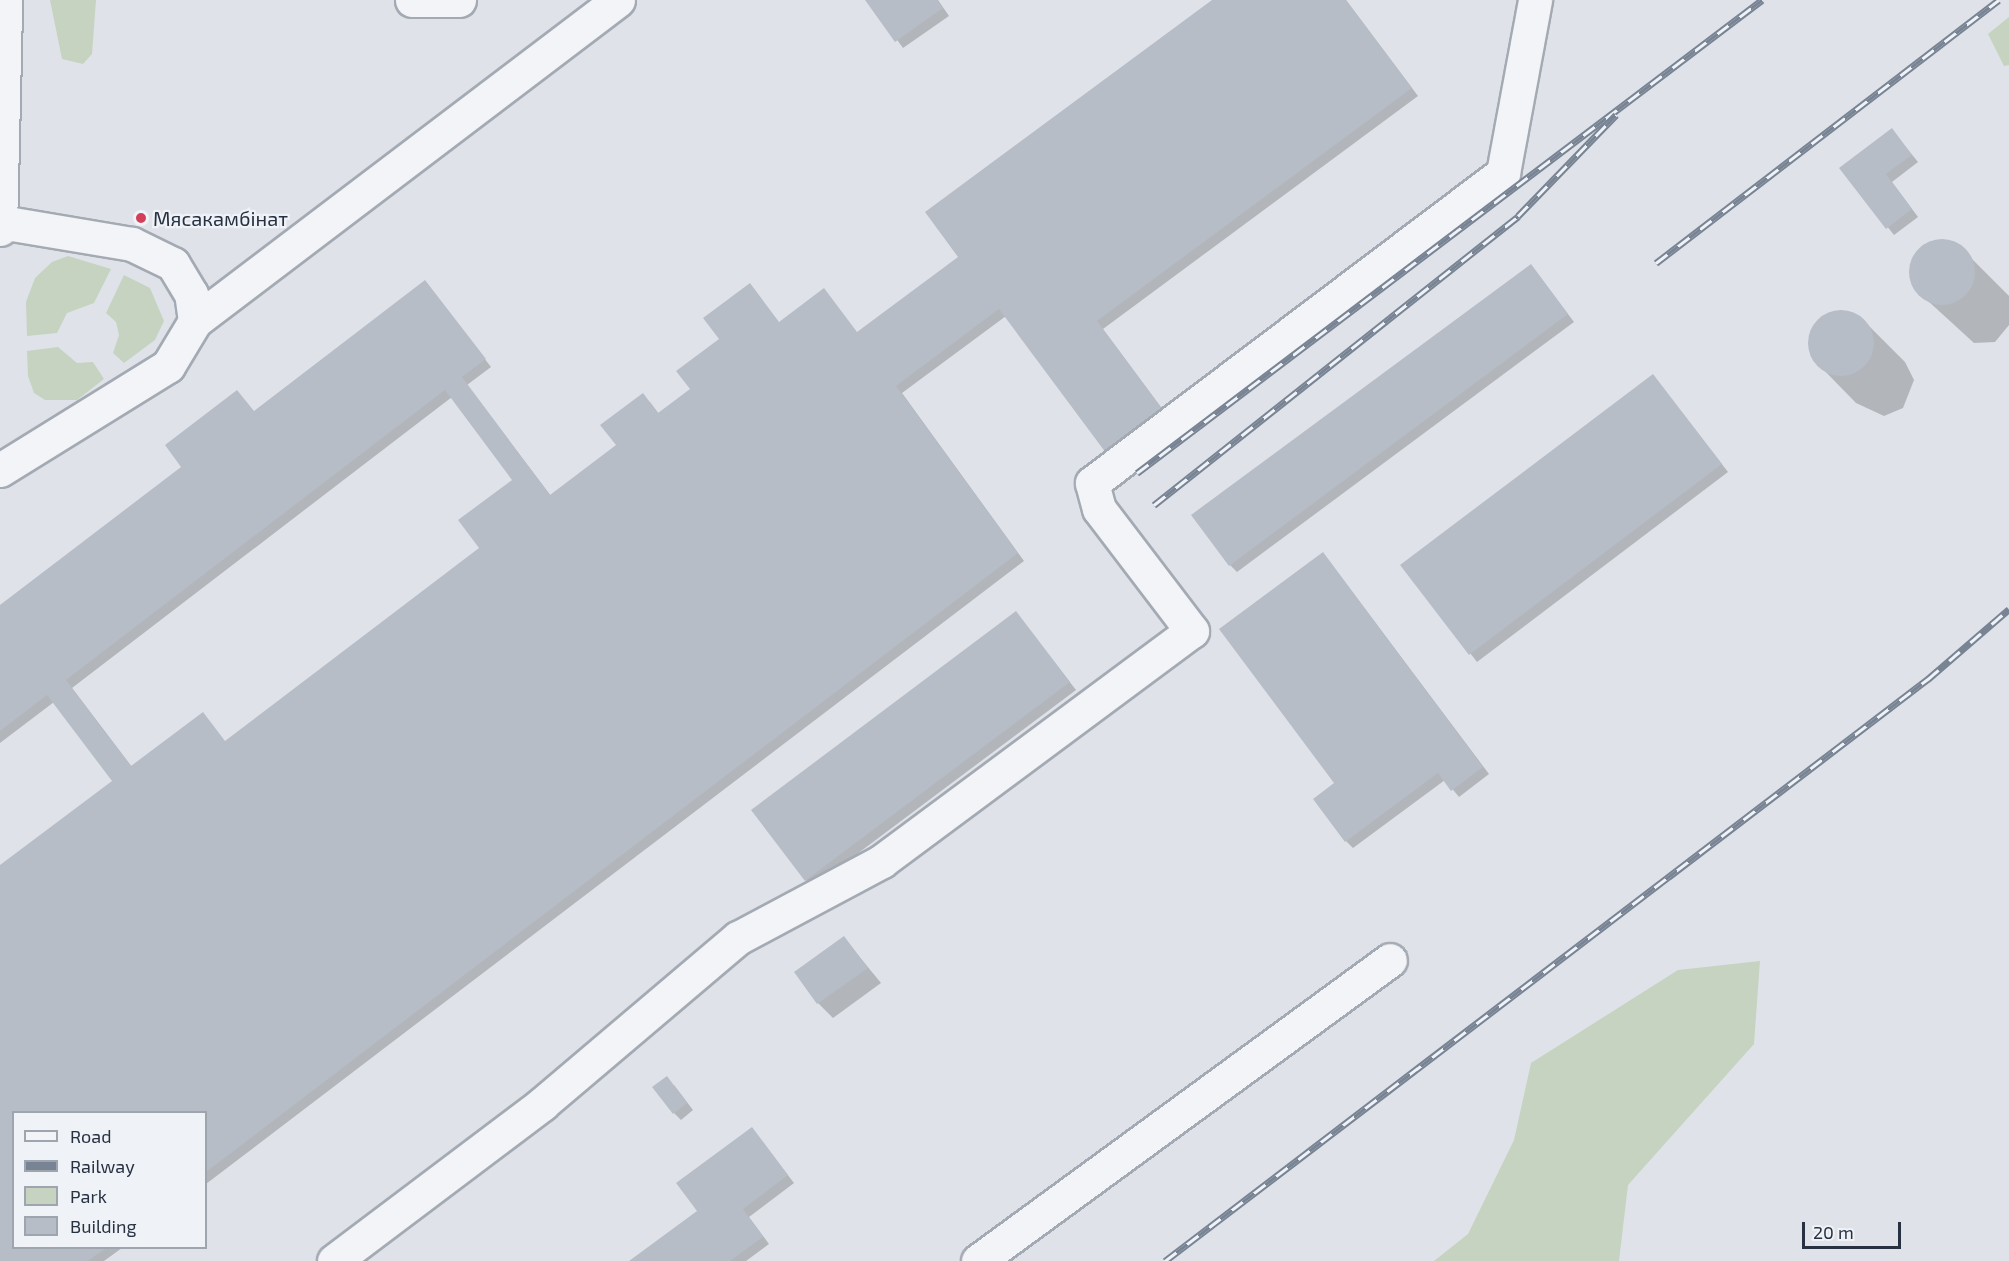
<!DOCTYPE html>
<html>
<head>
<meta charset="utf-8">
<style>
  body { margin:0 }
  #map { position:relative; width:2009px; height:1261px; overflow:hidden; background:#dfe3e9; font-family:"Exo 2",sans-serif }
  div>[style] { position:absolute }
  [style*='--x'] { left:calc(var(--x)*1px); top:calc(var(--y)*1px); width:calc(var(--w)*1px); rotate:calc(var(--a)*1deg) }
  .green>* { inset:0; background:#c5d3c0 }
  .shadow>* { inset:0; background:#0003 }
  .building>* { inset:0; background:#b6bdc6 }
  .round { border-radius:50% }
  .roads { filter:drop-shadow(2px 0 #a4aab3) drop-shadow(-2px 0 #a4aab3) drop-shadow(0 2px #a4aab3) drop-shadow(0 -2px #a4aab3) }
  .minor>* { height:33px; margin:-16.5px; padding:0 16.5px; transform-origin:16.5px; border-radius:16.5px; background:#f2f4f7 }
  .rail>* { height:7px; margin-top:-3.5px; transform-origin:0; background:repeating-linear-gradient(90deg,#eff2f7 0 14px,#788393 0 28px); box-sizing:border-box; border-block:2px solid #788393 }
  .dots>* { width:16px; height:16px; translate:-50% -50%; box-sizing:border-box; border:3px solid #eff2f7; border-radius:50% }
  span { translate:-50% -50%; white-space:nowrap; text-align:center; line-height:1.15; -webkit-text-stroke:4.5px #eff2f7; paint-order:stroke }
  .poi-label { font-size:20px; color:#273141 }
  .left { translate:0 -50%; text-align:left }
  .legend { position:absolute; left:12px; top:1111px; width:195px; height:138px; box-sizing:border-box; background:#eff2f7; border:2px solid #9fa5ae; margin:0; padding:8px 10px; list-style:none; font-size:18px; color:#273141 }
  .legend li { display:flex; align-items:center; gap:12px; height:30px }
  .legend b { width:30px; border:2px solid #9fa5ae }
  .scale { position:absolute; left:1802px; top:1222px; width:99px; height:27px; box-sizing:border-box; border:3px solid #273141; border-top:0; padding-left:8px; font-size:18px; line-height:21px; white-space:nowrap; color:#273141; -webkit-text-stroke:4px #eff2f7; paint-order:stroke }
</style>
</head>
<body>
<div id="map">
  <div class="green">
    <div style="clip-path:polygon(50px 0,96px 0,92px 54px,83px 64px,62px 59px)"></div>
    <div style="clip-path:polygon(2009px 17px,2009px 65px,2004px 66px,1988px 34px)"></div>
    <div style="clip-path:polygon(68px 256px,111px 269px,94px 303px,67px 313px,57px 333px,27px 336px,26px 302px,35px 278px,52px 262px)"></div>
    <div style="clip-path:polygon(124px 275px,150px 288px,164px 321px,155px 340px,124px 363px,113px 353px,119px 335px,116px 322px,106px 313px)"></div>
    <div style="clip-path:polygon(58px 347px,77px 363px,93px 362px,104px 379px,77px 400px,45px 400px,34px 393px,28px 376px,27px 351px)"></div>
    <div style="clip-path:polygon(1760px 961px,1754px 1044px,1628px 1185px,1619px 1261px,1434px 1261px,1468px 1234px,1514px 1140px,1531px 1063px,1678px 970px)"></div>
  </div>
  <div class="shadow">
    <div style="clip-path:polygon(868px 0,938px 0,949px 16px,903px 48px)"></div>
    <div style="clip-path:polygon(evenodd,1214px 0,1346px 0,1418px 96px,1103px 329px,1169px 418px,1006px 316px,902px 393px,1024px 561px,206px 1184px,206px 1112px,14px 1112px,14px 1248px,122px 1248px,104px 1261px,0 1261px,0 867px,114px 781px,54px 702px,0 743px,0 608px,425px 282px,491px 367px,467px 385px,551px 496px,618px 445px,650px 402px,659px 414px,780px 323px,858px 333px,960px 257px,1214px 0,452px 397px,514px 480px,481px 548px,226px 742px,132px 767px,72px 688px,452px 397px)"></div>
    <div style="clip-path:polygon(1892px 130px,1918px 162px,1892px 182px,1918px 217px,1894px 235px,1841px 168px)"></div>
    <div style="clip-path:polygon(1926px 244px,1957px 244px,2009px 296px,2009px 325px,1995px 342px,1974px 343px,1916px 290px,1912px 259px)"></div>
    <div style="clip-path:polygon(1537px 273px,1574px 322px,1237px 572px,1230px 565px)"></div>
    <div style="clip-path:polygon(1836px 312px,1864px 321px,1905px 362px,1914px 380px,1903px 408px,1884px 416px,1856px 403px,1816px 362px,1810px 342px,1818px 323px)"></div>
    <div style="clip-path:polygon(1653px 376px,1728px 472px,1477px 662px,1402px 565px)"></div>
    <div style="clip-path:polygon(1323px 553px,1489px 774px,1459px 797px,1445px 780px,1353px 848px,1346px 841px,1336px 784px)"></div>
    <div style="clip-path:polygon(1016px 613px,1076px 690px,813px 887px,806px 880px)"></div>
    <div style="clip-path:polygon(844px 938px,881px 983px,833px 1018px,818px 1003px)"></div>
    <div style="clip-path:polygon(674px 1085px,693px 1110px,681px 1120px,674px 1113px)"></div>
    <div style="clip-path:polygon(752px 1129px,794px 1183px,749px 1217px,769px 1244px,746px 1261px,632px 1261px,699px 1211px)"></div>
  </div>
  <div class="building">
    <div style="clip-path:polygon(865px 0,937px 0,943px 8px,895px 42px)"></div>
    <div style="clip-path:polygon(evenodd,1212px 0,1346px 0,1412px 88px,1097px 321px,1163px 410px,1106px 453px,999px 309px,896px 386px,1018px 553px,206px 1172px,206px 1112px,14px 1112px,14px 1248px,106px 1248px,88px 1261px,0 1261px,0 865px,112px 781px,47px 695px,0 731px,0 605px,181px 467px,165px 445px,237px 390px,254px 411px,425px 280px,486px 359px,462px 377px,550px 495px,616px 445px,600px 425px,643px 393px,658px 413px,690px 389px,676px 371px,719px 339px,703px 318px,750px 283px,779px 322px,824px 288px,857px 332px,958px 257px,925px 212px,1212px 0,445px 390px,512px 480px,458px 520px,479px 548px,225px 741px,203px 712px,131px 766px,66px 680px,445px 390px)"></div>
    <div style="clip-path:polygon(1892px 128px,1912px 155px,1886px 174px,1912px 209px,1886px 229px,1839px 168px)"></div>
    <div class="round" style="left:1909px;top:239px;width:66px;height:66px"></div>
    <div style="clip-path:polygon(1531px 264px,1568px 314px,1229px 566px,1191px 515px)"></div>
    <div class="round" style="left:1808px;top:310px;width:66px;height:66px"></div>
    <div style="clip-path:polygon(1653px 374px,1722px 464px,1469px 655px,1400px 565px)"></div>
    <div style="clip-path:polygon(1323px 552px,1483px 767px,1451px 791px,1438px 773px,1345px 842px,1313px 799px,1334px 783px,1219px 629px)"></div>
    <div style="clip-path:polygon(1016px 611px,1070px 682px,805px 881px,751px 810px)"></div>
    <div style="clip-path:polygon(844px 936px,868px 968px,817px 1004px,794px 972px)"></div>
    <div style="clip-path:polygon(667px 1076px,687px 1103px,673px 1114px,652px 1087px)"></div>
    <div style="clip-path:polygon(752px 1127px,788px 1175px,743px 1209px,763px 1237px,730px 1261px,629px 1261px,697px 1211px,676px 1183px)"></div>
  </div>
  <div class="roads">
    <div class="minor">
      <div style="--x:412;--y:0;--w:47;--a:0"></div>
      <div style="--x:0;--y:229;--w:229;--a:-88.7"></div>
      <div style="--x:195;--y:321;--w:531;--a:-37.19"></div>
      <div style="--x:0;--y:470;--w:198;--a:-31.8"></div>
      <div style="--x:168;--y:366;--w:52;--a:-59"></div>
      <div style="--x:195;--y:321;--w:27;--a:-98"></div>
      <div style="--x:191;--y:294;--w:35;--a:-121"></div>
      <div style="--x:173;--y:264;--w:46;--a:-154"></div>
      <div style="--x:132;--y:244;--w:134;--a:-170.5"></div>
      <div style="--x:334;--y:1261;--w:261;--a:-37"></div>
      <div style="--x:542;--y:1104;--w:257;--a:-40.3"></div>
      <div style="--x:738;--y:938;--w:163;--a:-28.1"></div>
      <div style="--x:882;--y:861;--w:386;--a:-36.6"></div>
      <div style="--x:1192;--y:631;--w:153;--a:-127.3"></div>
      <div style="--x:1099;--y:509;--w:27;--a:-105"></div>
      <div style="--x:1092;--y:483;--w:515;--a:-37.03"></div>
      <div style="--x:1503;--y:173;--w:176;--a:-79.5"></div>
      <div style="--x:978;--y:1261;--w:510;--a:-36.15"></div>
    </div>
  </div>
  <div class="rail">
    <div style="--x:1656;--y:263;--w:432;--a:-37.5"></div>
    <div style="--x:1137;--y:473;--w:784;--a:-37.12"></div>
    <div style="--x:1154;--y:505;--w:465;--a:-38.4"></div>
    <div style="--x:1518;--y:216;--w:141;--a:-45.9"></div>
    <div style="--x:1165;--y:1261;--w:960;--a:-37.34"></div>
    <div style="--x:1928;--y:679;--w:107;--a:-40.8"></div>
  </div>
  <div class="dots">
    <div style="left:141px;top:218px;background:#d33f59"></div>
  </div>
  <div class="poi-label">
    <span class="left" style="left:153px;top:218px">Мясакамбінат</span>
  </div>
  <ul class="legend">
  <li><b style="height:8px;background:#f2f4f7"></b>Road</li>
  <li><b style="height:8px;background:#788393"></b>Railway</li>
  <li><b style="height:16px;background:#c5d3c0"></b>Park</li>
  <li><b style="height:16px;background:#b6bdc6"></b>Building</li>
  </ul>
  <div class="scale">20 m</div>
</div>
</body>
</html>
